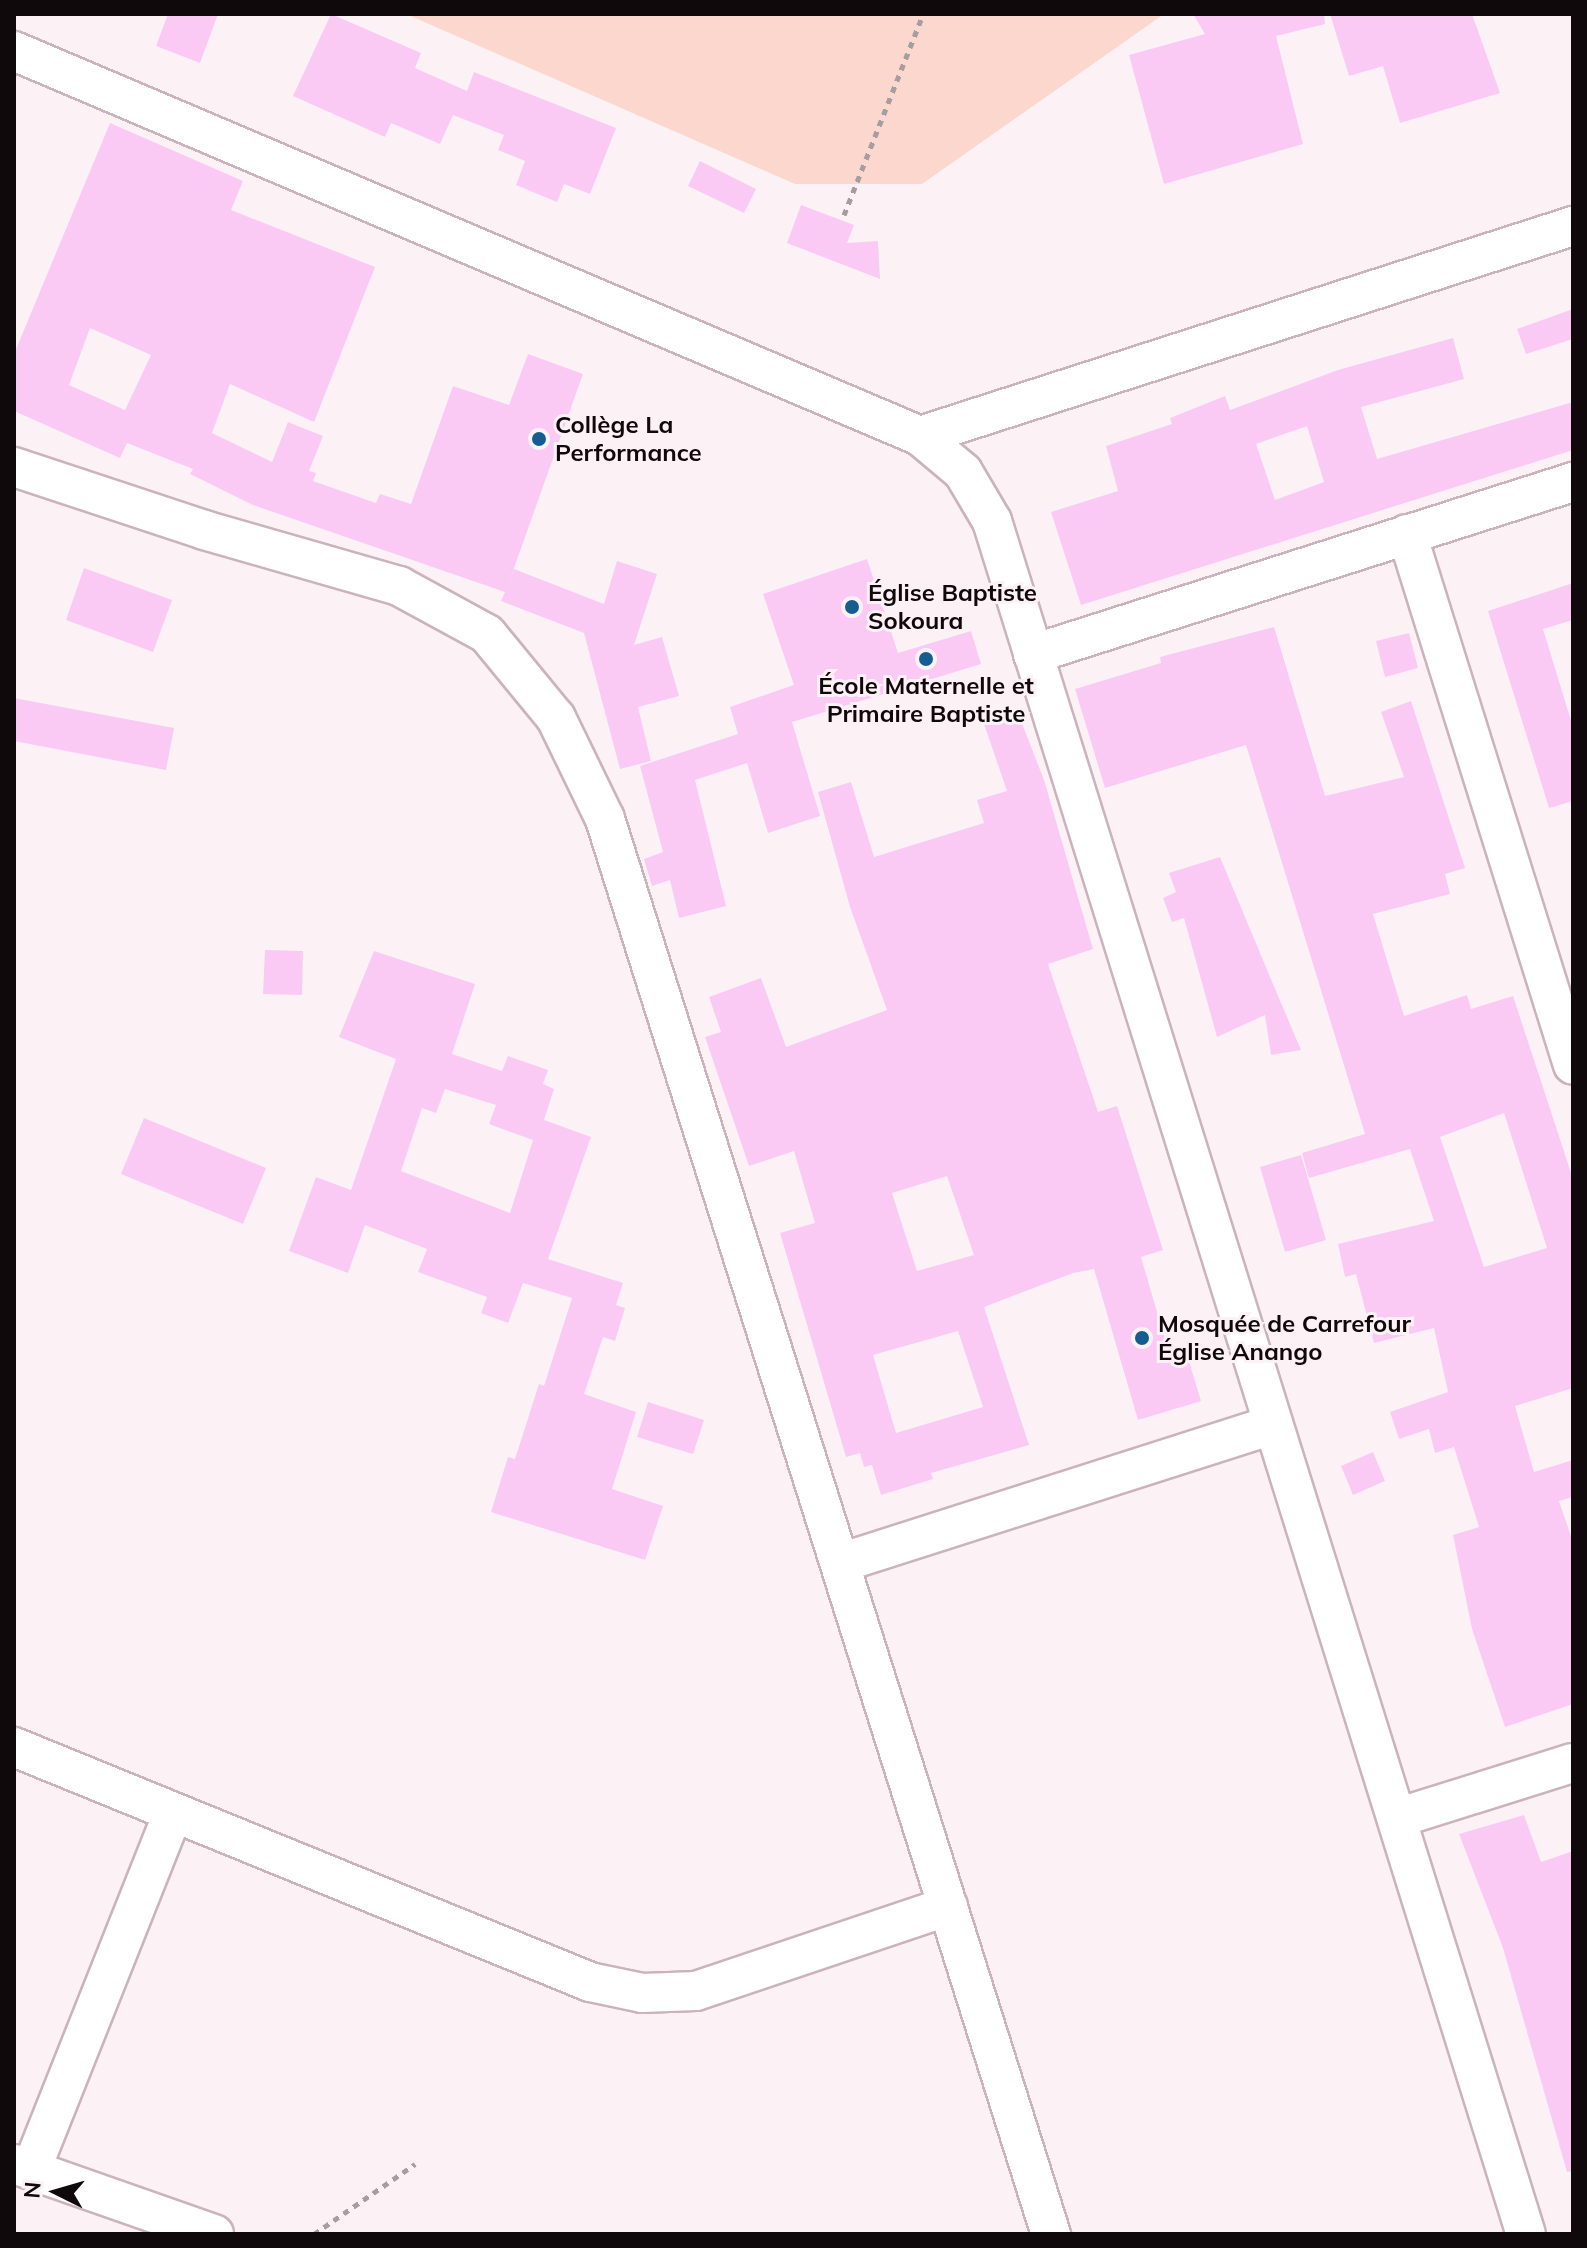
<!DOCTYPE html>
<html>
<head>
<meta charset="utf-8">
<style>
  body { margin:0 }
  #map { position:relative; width:1587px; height:2248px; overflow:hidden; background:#fcf2f6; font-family:Mulish,sans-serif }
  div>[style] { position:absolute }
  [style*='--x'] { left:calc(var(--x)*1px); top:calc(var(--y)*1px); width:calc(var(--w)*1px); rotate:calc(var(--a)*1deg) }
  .green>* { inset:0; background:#fcd7cd }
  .building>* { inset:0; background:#facaf4 }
  .path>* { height:5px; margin-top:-2.5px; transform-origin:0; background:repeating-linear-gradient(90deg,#a69da1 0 6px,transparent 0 12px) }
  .roads { filter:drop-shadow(2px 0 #cbb3bc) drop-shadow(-2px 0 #cbb3bc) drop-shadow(0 2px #cbb3bc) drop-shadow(0 -2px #cbb3bc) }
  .minor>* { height:38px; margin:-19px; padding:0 19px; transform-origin:19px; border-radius:19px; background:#fff }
  .dots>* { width:22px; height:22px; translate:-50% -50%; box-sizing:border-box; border:4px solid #fcf2f6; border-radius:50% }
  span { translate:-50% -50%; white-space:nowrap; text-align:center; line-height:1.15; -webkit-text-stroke:6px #fcf2f6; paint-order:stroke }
  .poi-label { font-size:24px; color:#10090c; font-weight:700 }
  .left { translate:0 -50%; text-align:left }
  .frame { position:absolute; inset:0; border:16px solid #10090c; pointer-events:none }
  .north { position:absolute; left:16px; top:2152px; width:80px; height:80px; -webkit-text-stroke:6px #fcf2f6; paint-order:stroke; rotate:275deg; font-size:22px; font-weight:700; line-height:32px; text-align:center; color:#10090c }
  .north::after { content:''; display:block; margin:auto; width:28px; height:36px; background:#10090c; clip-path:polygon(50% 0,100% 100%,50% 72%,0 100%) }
</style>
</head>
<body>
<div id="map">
  <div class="green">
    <div style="clip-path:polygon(406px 14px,1164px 14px,922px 184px,795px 184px)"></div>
  </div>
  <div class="building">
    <div style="clip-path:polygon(168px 14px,218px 14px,200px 63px,156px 46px)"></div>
    <div style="clip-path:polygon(331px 14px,421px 53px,415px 68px,467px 91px,474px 72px,616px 128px,590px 194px,564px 184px,557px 202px,516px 185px,525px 161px,498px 150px,504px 135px,453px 115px,440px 144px,391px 123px,385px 137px,293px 96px)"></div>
    <div style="clip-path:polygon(1193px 14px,1324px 14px,1325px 24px,1276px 36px,1303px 144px,1164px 184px,1129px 55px,1205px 34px)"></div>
    <div style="clip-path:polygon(1330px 14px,1472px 14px,1500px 93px,1400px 123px,1383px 66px,1349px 76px)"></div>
    <div style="clip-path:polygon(evenodd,110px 123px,243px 181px,231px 210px,375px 267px,314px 422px,230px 384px,212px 433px,272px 462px,288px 422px,323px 436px,309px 471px,316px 473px,313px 481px,376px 503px,380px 494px,411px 504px,453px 386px,509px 405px,528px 354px,583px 374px,508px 585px,514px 569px,604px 604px,617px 561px,657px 574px,634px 645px,662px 637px,679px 696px,638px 707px,651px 761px,620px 769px,584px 633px,501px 601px,505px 592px,253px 505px,190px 474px,193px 469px,127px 443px,120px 458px,14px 411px,14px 354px,110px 123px,90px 328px,151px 355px,125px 410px,69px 385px,90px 328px)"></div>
    <div style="clip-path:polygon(700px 161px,756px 189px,744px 213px,688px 186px)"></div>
    <div style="clip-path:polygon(801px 205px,854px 225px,847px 243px,878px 241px,880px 279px,787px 243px)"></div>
    <div style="clip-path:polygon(1573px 309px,1573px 339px,1526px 354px,1517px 329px)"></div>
    <div style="clip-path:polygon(evenodd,1453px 338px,1464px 379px,1361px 407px,1377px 459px,1573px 402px,1573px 450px,1081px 605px,1051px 512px,1118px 491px,1106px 446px,1172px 424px,1170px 418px,1225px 396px,1230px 410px,1338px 370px,1453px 338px,1307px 426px,1324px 482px,1275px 500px,1256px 444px,1307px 426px)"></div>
    <div style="clip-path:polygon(867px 559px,898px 653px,971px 631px,981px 664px,792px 722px,820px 816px,768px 833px,747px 763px,695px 780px,726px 906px,679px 918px,670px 880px,652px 886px,644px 859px,663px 852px,640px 766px,738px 734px,730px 707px,794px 685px,763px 594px)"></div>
    <div style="clip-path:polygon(84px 568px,172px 600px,153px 652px,66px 620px)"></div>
    <div style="clip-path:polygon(1573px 583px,1573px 620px,1543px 629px,1573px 727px,1573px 801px,1549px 808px,1488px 611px)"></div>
    <div style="clip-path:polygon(evenodd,1274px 627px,1325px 796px,1404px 777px,1381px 712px,1411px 701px,1465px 868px,1445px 874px,1450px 894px,1373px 914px,1404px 1016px,1467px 995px,1471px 1009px,1513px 996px,1573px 1179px,1573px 1388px,1515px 1406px,1534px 1472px,1573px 1460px,1573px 1497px,1559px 1501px,1573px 1542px,1573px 1704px,1505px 1727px,1472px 1629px,1453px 1535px,1479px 1527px,1454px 1447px,1435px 1453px,1429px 1429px,1399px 1439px,1390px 1412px,1448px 1392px,1434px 1328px,1374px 1343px,1356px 1274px,1345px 1277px,1338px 1244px,1434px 1221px,1410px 1149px,1309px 1178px,1302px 1153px,1365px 1134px,1246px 745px,1105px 788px,1075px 689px,1161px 663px,1160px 657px,1274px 627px,1504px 1113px,1547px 1248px,1484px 1267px,1440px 1137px,1504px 1113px)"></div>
    <div style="clip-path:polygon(1409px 633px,1418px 668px,1385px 677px,1376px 641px)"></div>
    <div style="clip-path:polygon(14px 698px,174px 728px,166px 770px,14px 741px)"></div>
    <div style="clip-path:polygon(evenodd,1016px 708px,1044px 780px,1093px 949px,1048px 964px,1098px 1112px,1117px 1106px,1163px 1250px,1141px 1257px,1172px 1363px,1188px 1358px,1201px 1401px,1138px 1420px,1094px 1269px,1073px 1273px,984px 1307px,1029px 1445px,931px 1473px,933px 1479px,881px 1495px,872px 1465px,864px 1467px,860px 1453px,846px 1457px,780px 1233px,815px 1223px,794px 1151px,749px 1166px,705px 1037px,721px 1032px,709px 997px,761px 978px,786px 1047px,887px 1010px,850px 907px,818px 792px,851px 782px,874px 857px,984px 823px,977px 800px,1007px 791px,983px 721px,1016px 708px,947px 1176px,974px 1255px,917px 1271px,892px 1193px,947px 1176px,1016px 708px,958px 1331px,983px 1407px,896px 1433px,873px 1355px,958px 1331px)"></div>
    <div style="clip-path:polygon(1220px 857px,1270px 977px,1301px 1050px,1271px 1055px,1265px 1015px,1217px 1037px,1184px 918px,1172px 922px,1163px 898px,1176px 892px,1169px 873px)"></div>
    <div style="clip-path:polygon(265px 950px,303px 951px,302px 995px,263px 994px)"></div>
    <div style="clip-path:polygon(evenodd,374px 951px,475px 984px,452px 1054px,502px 1071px,508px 1056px,548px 1070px,543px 1084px,554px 1089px,544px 1120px,591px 1137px,548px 1259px,623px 1283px,616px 1305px,625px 1308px,615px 1341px,603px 1337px,584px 1394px,636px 1412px,612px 1489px,663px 1506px,645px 1560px,491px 1512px,508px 1457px,515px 1459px,539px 1384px,544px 1386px,572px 1298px,523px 1283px,508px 1323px,481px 1313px,487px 1297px,418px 1272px,427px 1249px,365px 1225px,348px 1273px,289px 1251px,316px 1177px,351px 1190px,396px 1059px,339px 1037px,374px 951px,445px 1089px,496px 1105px,489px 1124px,533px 1140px,510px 1213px,401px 1171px,422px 1108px,436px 1113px,445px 1089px)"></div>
    <div style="clip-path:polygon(144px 1118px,266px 1168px,243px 1224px,121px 1174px)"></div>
    <div style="clip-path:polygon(1301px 1155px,1326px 1240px,1285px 1252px,1260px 1167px)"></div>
    <div style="clip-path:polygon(648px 1402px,704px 1420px,693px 1454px,637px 1437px)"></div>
    <div style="clip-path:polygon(1373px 1452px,1385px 1481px,1353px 1495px,1341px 1466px)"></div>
    <div style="clip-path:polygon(1524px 1815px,1541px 1862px,1573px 1851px,1573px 2171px,1567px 2172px,1503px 1948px,1459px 1834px)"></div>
  </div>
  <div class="path">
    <div style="--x:844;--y:215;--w:216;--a:-68.5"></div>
    <div style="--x:314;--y:2234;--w:123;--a:-34.7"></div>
  </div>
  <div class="roads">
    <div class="minor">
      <div style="--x:14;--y:51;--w:984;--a:23.02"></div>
      <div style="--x:920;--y:436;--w:56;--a:39.9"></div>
      <div style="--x:963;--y:472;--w:57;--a:59.4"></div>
      <div style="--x:992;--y:521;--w:1794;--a:72.69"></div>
      <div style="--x:920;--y:436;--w:686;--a:-17.83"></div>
      <div style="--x:14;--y:467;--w:200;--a:18.3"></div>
      <div style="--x:204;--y:530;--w:203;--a:16"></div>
      <div style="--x:399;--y:586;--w:100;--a:28.6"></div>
      <div style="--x:487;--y:634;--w:109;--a:50.6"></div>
      <div style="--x:556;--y:718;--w:112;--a:64.1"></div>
      <div style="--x:605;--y:819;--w:1484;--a:72.51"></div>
      <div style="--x:1407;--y:534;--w:556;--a:72.64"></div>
      <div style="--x:1033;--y:654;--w:567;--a:-17.67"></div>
      <div style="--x:840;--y:1563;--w:454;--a:-17.7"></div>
      <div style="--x:14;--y:1747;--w:622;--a:22.19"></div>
      <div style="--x:590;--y:1982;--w:53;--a:11.9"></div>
      <div style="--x:642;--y:1993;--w:54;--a:-2.1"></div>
      <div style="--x:696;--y:1991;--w:266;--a:-18.6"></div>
      <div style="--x:1397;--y:1818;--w:184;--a:-17.4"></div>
      <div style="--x:14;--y:2164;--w:212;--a:19.3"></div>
      <div style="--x:31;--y:2170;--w:382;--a:-68.3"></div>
    </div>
  </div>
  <div class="dots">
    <div style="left:539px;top:439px;background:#155c90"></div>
    <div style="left:852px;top:607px;background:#155c90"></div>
    <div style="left:926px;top:659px;background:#155c90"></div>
    <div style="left:1142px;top:1338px;background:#155c90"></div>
  </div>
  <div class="poi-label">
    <span class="left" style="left:555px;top:439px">Collège La<br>Performance</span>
    <span class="left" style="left:868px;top:607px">Église Baptiste<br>Sokoura</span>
    <span style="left:926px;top:700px">École Maternelle et<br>Primaire Baptiste</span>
    <span class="left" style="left:1158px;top:1338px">Mosquée de Carrefour<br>Église Anango</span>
  </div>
  <div class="frame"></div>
  <div class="north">N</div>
</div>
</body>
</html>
